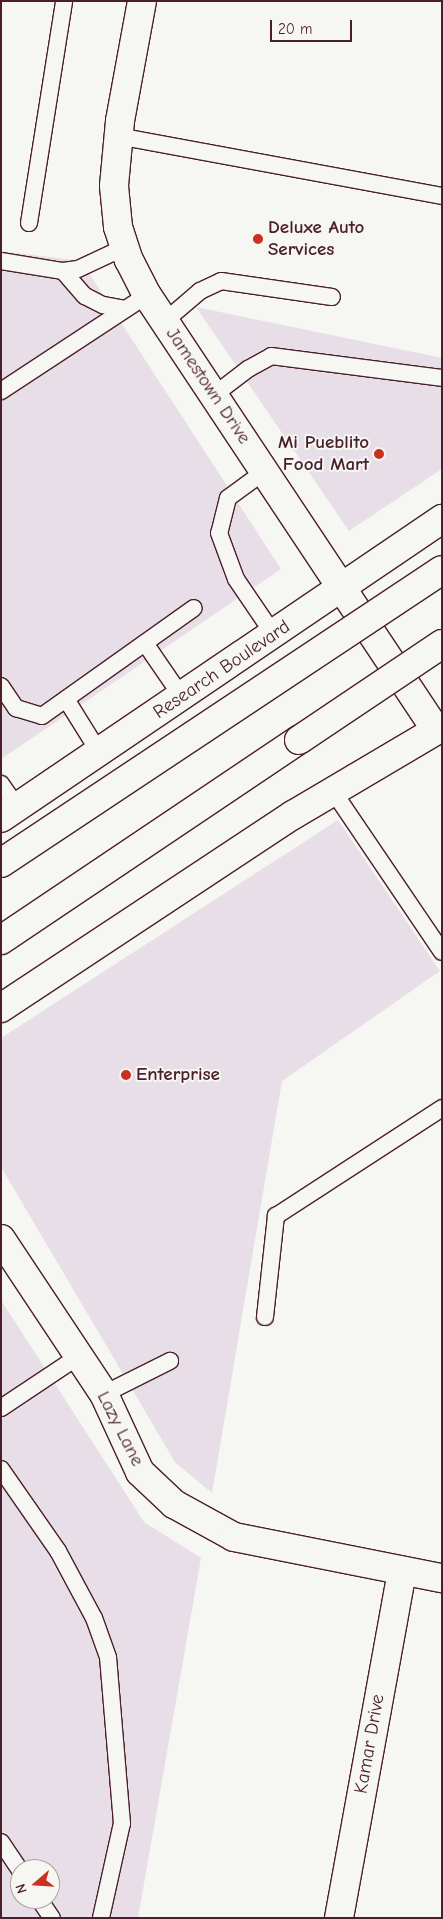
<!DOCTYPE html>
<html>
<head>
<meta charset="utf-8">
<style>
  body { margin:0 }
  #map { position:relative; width:443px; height:1919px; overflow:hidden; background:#f6f6f2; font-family:"Comic Neue",sans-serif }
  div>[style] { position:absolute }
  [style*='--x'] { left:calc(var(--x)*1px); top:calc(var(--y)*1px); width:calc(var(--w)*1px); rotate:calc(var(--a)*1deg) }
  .built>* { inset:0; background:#e8dee8 }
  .roads { filter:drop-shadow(1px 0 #4a1f2b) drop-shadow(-1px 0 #4a1f2b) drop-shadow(0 1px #4a1f2b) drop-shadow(0 -1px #4a1f2b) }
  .lane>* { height:16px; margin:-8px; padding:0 8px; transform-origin:8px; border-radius:8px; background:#f6f6f2 }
  .street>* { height:28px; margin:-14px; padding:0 14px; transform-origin:14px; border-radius:14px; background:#f6f6f2 }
  .secondary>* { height:28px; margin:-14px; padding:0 14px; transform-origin:14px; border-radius:14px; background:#f6f6f2 }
  .highway>* { height:28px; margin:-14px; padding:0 14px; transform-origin:14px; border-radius:14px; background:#f6f6f2 }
  .bridges { filter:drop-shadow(1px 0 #4a1f2b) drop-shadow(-1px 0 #4a1f2b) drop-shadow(0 1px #4a1f2b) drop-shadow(0 -1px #4a1f2b) }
  .highway-bridge>* { height:28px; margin:-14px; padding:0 14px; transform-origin:14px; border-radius:14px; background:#f6f6f2 }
  .dots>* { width:14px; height:14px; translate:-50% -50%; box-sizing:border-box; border:2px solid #f6f6f2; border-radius:50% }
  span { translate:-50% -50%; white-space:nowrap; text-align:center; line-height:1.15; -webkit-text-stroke:4px #f6f6f2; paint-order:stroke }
  .poi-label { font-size:19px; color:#4a1f2b; font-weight:700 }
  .left { translate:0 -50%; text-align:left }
  .right { translate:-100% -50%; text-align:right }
  .street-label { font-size:19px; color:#4a1f2b }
  .frame { position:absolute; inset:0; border:2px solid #4a1f2b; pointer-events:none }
  .north { position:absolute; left:10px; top:1859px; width:50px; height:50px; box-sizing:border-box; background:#f6f6f2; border:1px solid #b1a0a2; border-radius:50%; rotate:251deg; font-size:14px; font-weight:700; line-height:20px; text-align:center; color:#4a1f2b }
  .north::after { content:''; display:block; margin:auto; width:18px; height:22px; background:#c8321e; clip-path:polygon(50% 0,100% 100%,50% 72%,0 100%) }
  .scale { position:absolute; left:270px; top:20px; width:82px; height:22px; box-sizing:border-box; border:2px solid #4a1f2b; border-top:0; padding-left:6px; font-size:15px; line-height:18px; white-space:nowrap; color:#4a1f2b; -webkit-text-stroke:4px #f6f6f2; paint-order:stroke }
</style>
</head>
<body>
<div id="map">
  <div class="built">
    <div style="clip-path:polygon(1px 251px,81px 261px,281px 569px,1px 759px)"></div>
    <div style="clip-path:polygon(196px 307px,442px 358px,442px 469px,349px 531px)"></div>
    <div style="clip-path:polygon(338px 820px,440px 971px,282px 1081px,212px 1493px,175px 1462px,1px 1167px,1px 1038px)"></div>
    <div style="clip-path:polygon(evenodd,1px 1300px,144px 1522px,201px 1558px,138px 1918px,1px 1918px,1px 1300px,20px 1869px,50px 1869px,50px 1899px,20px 1899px,20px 1869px)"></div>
  </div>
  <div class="roads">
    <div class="lane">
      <div style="--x:118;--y:136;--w:330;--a:10.5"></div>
      <div style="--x:29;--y:223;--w:225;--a:-81"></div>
      <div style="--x:1;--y:261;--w:63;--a:9.2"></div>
      <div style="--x:63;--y:271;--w:15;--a:-8"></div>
      <div style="--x:78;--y:269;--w:52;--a:-25.1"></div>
      <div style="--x:63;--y:271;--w:33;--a:49"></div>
      <div style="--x:85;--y:296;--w:20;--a:27"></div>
      <div style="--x:103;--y:305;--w:22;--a:10"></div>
      <div style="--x:165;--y:321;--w:46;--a:-40.6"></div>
      <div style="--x:200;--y:291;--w:23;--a:-25"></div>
      <div style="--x:221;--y:281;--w:112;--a:8.2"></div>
      <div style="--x:1;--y:391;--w:175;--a:-33.3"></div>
      <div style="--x:214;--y:395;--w:43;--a:-37.4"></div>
      <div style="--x:248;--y:369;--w:26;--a:-29"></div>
      <div style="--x:271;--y:356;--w:172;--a:7.3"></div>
      <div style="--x:265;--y:471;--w:46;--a:143.9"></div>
      <div style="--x:228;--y:498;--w:36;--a:104"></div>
      <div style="--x:219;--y:533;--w:49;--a:69.7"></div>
      <div style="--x:236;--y:579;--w:68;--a:55.8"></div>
      <div style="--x:145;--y:643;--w:65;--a:55.6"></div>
      <div style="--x:1;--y:686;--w:27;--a:56"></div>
      <div style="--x:16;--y:708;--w:27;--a:17"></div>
      <div style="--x:42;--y:716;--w:186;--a:-35.4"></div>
      <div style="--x:66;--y:699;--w:62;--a:58.1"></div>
      <div style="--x:1;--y:784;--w:28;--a:55"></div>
      <div style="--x:333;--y:791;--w:194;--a:55.9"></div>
      <div style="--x:265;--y:1317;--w:102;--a:-83.8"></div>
      <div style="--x:276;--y:1216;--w:198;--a:-33"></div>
      <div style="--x:104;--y:1394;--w:74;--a:-26.6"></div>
      <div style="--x:1;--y:1408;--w:94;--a:-33.7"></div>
      <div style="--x:1;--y:1469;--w:100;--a:55.2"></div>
      <div style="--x:58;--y:1551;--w:76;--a:61.8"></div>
      <div style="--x:94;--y:1618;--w:41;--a:70.3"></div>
      <div style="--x:108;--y:1657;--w:167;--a:85.2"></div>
      <div style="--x:122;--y:1823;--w:97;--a:102.5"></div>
      <div style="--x:1;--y:1842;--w:34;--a:56"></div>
      <div style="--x:39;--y:1899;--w:23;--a:56"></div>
    </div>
    <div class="street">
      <div style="--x:1;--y:1239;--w:186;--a:56.4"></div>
      <div style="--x:104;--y:1394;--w:86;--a:65.2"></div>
      <div style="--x:140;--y:1472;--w:47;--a:43.3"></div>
      <div style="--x:174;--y:1504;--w:68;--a:28.8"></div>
      <div style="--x:234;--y:1537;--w:212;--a:11.2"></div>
      <div style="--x:339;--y:1918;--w:353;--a:-79.7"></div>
    </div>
    <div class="secondary">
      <div style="--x:142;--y:1;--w:122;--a:100.4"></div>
      <div style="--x:120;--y:121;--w:65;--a:95.3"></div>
      <div style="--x:114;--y:186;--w:41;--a:84.4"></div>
      <div style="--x:118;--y:227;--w:35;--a:72"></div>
      <div style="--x:129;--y:260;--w:39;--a:63"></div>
      <div style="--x:147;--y:295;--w:522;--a:56.4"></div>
      <div style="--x:1;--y:818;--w:533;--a:-34.14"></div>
      <div style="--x:1;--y:1008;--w:350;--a:-33.5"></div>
      <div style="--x:293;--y:815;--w:173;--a:-30.6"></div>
    </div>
    <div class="highway">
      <div style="--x:1;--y:940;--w:359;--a:-33.9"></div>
    </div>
  </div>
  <div class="bridges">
    <div class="highway-bridge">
      <div style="--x:299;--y:740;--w:172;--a:-33.9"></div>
      <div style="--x:1;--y:863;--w:529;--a:-33.6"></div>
    </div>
  </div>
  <div class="dots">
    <div style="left:258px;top:239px;background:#c8321e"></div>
    <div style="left:379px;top:454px;background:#c8321e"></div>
    <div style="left:126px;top:1075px;background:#c8321e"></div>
  </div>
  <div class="poi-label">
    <span class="left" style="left:268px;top:239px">Deluxe Auto<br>Services</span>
    <span class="right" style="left:369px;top:454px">Mi Pueblito<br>Food Mart</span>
    <span class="left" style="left:136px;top:1075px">Enterprise</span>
  </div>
  <div class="street-label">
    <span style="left:208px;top:386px;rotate:56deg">Jamestown Drive</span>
    <span style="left:222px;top:670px;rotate:-34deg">Research Boulevard</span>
    <span style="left:120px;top:1429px;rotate:63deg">Lazy Lane</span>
    <span style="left:370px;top:1744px;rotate:-80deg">Kamar Drive</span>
  </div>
  <div class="frame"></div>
  <div class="north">N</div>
  <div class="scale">20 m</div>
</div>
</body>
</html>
